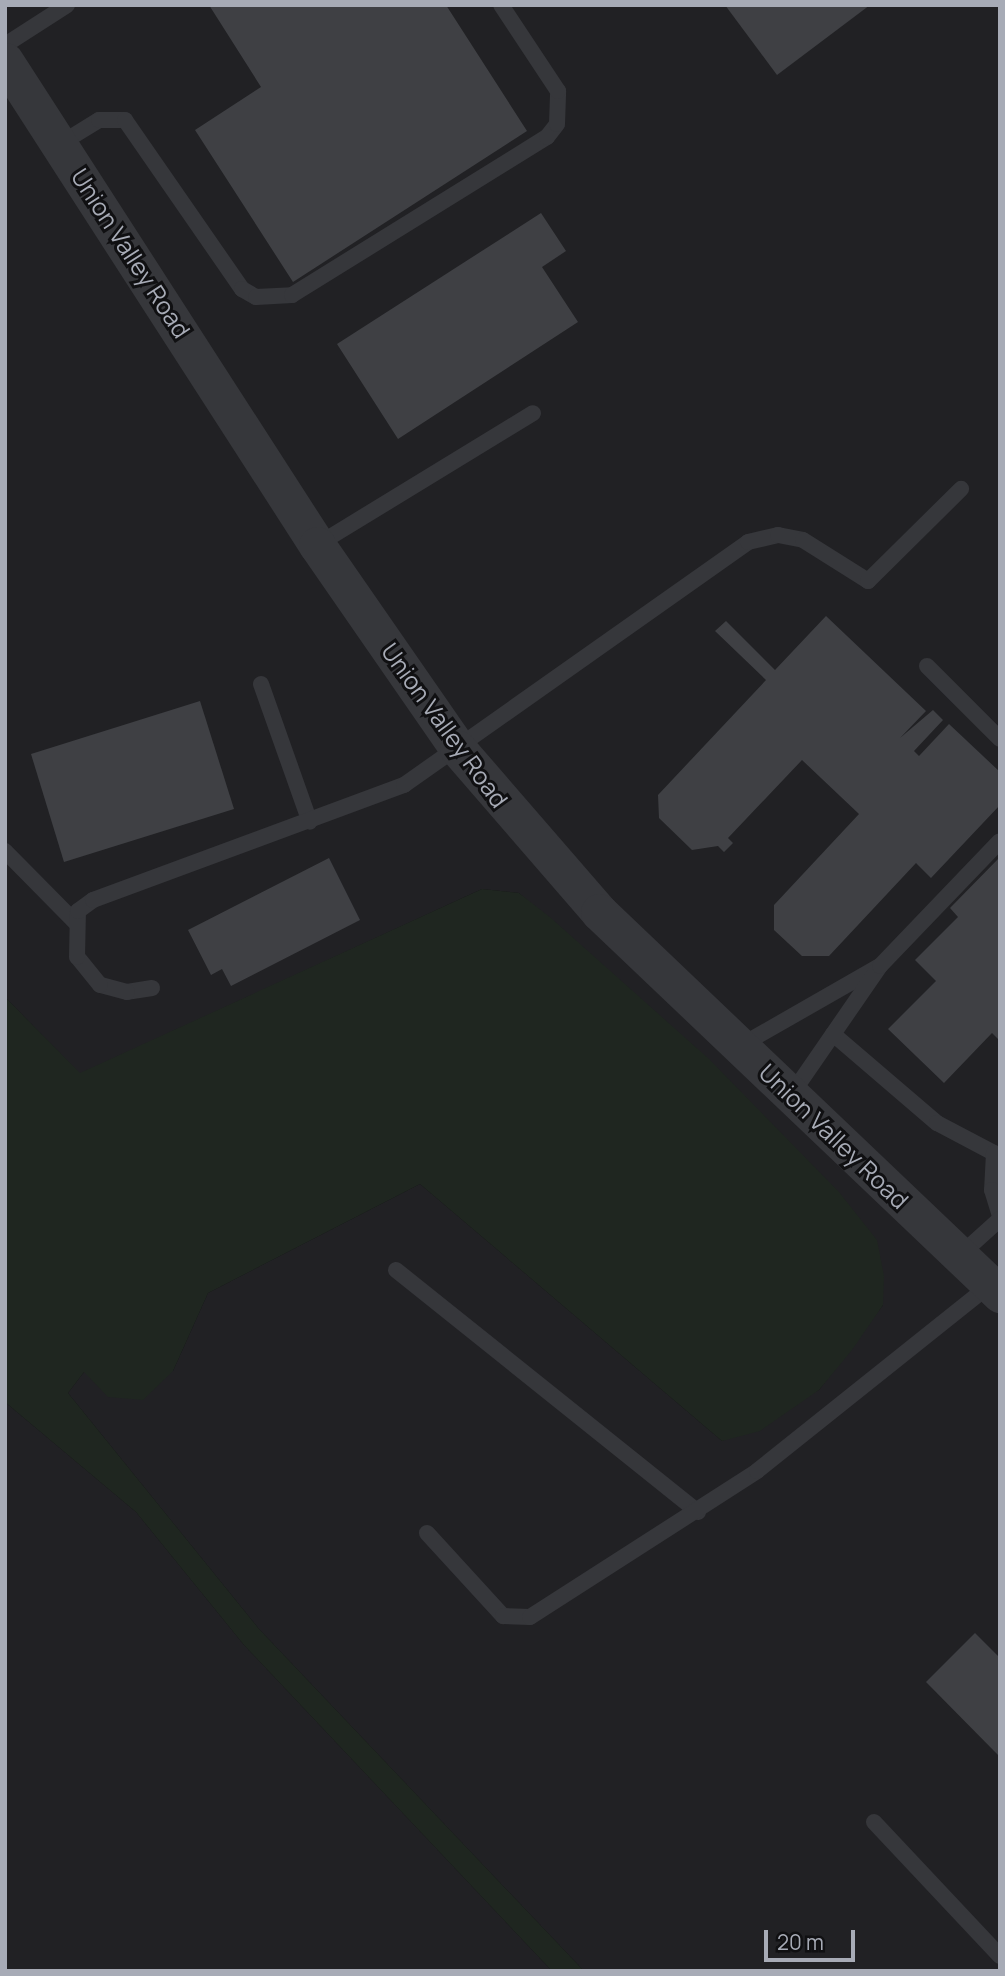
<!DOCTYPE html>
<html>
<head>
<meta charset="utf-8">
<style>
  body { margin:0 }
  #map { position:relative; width:1005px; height:1976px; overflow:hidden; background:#151517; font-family:Manrope,sans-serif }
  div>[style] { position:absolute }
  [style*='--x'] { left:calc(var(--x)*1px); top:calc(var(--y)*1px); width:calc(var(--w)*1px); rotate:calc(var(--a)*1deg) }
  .built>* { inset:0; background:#212124 }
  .green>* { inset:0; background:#1f2620 }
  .building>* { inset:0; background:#3f4044 }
  .service>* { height:16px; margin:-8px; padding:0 8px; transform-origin:8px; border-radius:8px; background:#36373b }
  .tertiary>* { height:37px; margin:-18.5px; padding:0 18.5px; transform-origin:18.5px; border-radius:18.5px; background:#36373b }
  span { translate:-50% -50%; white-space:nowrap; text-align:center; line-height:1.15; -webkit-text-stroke:6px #101012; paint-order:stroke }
  .street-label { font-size:24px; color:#a7abb6 }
  .frame { position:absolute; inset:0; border:7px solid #a7abb6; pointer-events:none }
  .scale { position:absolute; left:764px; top:1930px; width:91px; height:32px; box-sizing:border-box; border:4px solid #a7abb6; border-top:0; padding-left:9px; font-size:21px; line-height:24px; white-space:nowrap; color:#a7abb6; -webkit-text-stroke:5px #101012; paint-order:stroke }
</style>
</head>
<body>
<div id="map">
  <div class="built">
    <div style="clip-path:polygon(5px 5px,1000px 5px,1000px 1971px,584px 1971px,259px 1629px,68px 1393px,84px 1372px,173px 1371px,208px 1293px,420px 1184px,722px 1441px,819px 1390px,883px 1305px,649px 1007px,519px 893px,482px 889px,80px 1074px,5px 997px)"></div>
    <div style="clip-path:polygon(5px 1402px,136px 1512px,244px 1645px,552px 1971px,5px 1971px)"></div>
  </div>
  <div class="green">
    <div style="clip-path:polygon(482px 889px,519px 893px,551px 918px,709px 1059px,839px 1192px,877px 1240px,884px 1276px,883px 1305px,852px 1350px,819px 1390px,760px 1431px,722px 1441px,420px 1184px,208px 1293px,173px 1371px,143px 1400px,108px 1397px,84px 1372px,68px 1393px,259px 1629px,584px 1971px,552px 1971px,244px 1645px,136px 1512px,5px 1402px,5px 997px,80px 1073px)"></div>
  </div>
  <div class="building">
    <div style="clip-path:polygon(209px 5px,446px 5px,527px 131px,293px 282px,195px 130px,261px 87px)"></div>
    <div style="clip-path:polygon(725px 5px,870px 5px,777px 75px)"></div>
    <div style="clip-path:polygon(541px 213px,566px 251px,542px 267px,578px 322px,398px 439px,337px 344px)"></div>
    <div style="clip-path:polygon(826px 616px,926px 711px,900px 738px,933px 710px,943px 720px,914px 751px,919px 756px,949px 724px,1000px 772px,1000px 805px,931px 878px,916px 863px,829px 956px,802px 956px,774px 930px,774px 905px,859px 814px,802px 760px,728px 838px,733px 843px,724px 852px,718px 846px,692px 850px,659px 818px,658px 795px,766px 680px,715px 631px,726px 621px,775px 670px)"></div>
    <div style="clip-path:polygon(200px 701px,234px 809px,64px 862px,31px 754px)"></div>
    <div style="clip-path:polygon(1000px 857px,1000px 1041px,992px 1033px,944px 1083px,888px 1029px,936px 981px,915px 960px,958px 917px,950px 908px)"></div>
    <div style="clip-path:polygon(329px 858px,360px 920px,231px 986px,222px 969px,211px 975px,188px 930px)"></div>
    <div style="clip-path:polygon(975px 1633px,1000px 1658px,1000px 1757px,926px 1682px)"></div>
  </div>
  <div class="service">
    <div style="--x:5;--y:45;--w:74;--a:-32.8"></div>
    <div style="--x:60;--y:144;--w:46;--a:-31.6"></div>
    <div style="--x:99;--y:120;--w:26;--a:0"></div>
    <div style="--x:125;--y:120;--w:206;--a:55.3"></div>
    <div style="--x:242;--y:289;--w:16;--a:30"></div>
    <div style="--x:256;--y:297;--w:36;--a:-3"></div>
    <div style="--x:292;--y:295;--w:300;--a:-31.8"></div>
    <div style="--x:547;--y:137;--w:16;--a:-52"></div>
    <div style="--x:557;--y:124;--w:33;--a:-88"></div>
    <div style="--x:558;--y:91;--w:103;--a:-123.5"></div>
    <div style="--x:317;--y:545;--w:253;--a:-31.4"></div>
    <div style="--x:927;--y:666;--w:103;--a:45"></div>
    <div style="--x:261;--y:684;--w:146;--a:70.5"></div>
    <div style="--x:5;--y:851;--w:100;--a:45.4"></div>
    <div style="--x:152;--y:988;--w:25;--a:171"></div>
    <div style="--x:127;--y:992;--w:28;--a:-165"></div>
    <div style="--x:100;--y:985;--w:36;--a:-129"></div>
    <div style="--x:77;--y:957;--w:46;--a:-88.8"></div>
    <div style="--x:78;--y:911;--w:19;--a:-36"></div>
    <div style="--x:93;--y:900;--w:332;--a:-20.3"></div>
    <div style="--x:404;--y:785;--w:421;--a:-35.2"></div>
    <div style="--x:748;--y:542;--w:31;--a:-13"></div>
    <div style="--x:778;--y:535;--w:25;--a:11"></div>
    <div style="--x:803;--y:540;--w:77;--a:32.2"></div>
    <div style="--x:868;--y:581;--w:131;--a:-44.7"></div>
    <div style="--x:833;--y:1034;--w:137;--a:40.6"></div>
    <div style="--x:937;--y:1123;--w:64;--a:27.8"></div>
    <div style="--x:994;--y:1153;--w:37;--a:93"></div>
    <div style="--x:992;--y:1190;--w:28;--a:73"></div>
    <div style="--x:740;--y:1046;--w:159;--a:-29.8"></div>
    <div style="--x:791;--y:1095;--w:157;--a:-55.4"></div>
    <div style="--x:880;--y:966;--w:173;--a:-46.2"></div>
    <div style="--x:959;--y:1256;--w:55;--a:-42.1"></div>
    <div style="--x:396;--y:1270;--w:387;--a:38.7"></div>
    <div style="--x:427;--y:1533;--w:113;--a:47.5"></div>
    <div style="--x:503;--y:1616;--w:27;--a:2"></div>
    <div style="--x:530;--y:1617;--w:270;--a:-32.7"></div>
    <div style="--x:757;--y:1471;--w:298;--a:-38.6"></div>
    <div style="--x:874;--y:1822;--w:184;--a:46.8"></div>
  </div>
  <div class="tertiary">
    <div style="--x:5;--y:61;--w:576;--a:57.19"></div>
    <div style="--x:317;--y:545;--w:248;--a:55.3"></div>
    <div style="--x:458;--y:749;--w:216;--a:49.1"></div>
    <div style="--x:599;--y:912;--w:554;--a:43.61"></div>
  </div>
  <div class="street-label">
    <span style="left:131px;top:253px;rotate:57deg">Union Valley Road</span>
    <span style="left:445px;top:725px;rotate:54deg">Union Valley Road</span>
    <span style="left:834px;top:1136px;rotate:44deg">Union Valley Road</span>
  </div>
  <div class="frame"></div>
  <div class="scale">20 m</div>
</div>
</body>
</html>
